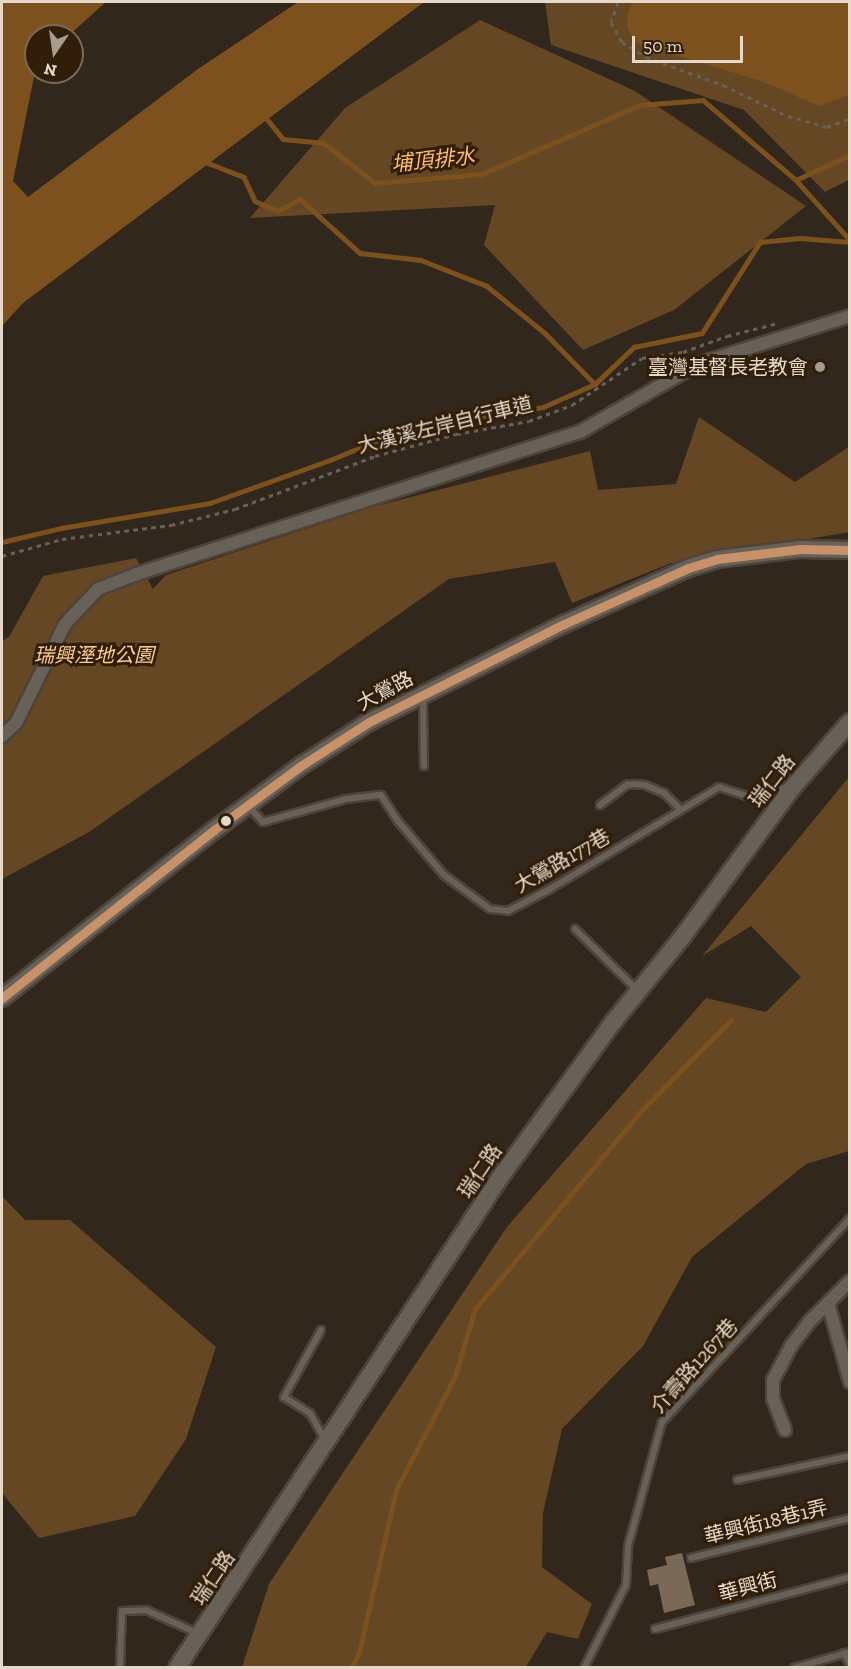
<!DOCTYPE html>
<html>
<head>
<meta charset="utf-8">
<style>
  body { margin:0 }
  #map { position:relative; width:851px; height:1669px; overflow:hidden; background:#32271c; font-family:"Zilla Slab","Noto Sans TC",serif }
  div>[style] { position:absolute }
  [style*='--x'] { left:calc(var(--x)*1px); top:calc(var(--y)*1px); width:calc(var(--w)*1px); rotate:calc(var(--a)*1deg) }
  .green>* { inset:0; background:#654723 }
  .water>* { inset:0; background:#7c511d }
  .stream>* { height:4.5px; margin:-2.25px; padding:0 2.25px; transform-origin:2.25px; border-radius:2.25px; background:#7c511d }
  .building>* { inset:0; background:#7a6956 }
  .path>* { height:3px; margin-top:-1.5px; transform-origin:0; background:repeating-linear-gradient(90deg,#686058 0 4.5px,transparent 0 9px) }
  .roads { filter:drop-shadow(2px 0 #4e443c) drop-shadow(-2px 0 #4e443c) drop-shadow(0 2px #4e443c) drop-shadow(0 -2px #4e443c) }
  .lane>* { height:6px; margin:-3px; padding:0 3px; transform-origin:3px; border-radius:3px; background:#686158 }
  .street>* { height:12px; margin:-6px; padding:0 6px; transform-origin:6px; border-radius:6px; background:#686158 }
  .secondary>* { height:16px; margin:-8px; padding:0 8px; transform-origin:8px; border-radius:8px; background:#686158 }
  .bus-1>* { height:9px; margin:-4.5px; padding:0 4.5px; transform-origin:4.5px; border-radius:4.5px; background:#c7916a }
  .dots>* { width:16px; height:16px; translate:-50% -50%; box-sizing:border-box; border:3px solid #311e09; border-radius:50% }
  span { translate:-50% -50%; white-space:nowrap; text-align:center; line-height:1.15; -webkit-text-stroke:6px #311e09; paint-order:stroke }
  .poi-label { font-size:20px; color:#e5d9cc }
  .right { translate:-100% -50%; text-align:right }
  .street-label { font-size:20px; color:#e5d9cc }
  .park-label { font-size:20px; color:#fccb97; font-style:italic }
  .water-label { font-size:21px; color:#febd75; font-style:italic }
  .frame { position:absolute; inset:0; border:3px solid #e5d9cc; pointer-events:none }
  .north { position:absolute; left:24px; top:24px; width:60px; height:60px; box-sizing:border-box; background:#311e09; border:2px solid #796957; border-radius:50%; rotate:193deg; font-size:16px; font-weight:700; line-height:24px; text-align:center; color:#e5d9cc }
  .north::after { content:''; display:block; margin:auto; width:21px; height:27px; background:#a69b8e; clip-path:polygon(50% 0,100% 100%,50% 72%,0 100%) }
  .scale { position:absolute; left:632px; top:36px; width:111px; height:27px; box-sizing:border-box; border:3px solid #e5d9cc; border-top:0; padding-left:8px; font-size:18px; line-height:21px; white-space:nowrap; color:#e5d9cc; -webkit-text-stroke:4px #311e09; paint-order:stroke }
</style>
</head>
<body>
<div id="map">
  <div class="green">
    <div style="clip-path:polygon(545px 2px,849px 2px,849px 180px,825px 192px,744px 110px,551px 45px)"></div>
    <div style="clip-path:polygon(480px 20px,635px 91px,806px 206px,674px 310px,583px 350px,484px 245px,495px 205px,250px 218px,345px 108px)"></div>
    <div style="clip-path:polygon(699px 417px,795px 482px,849px 447px,849px 532px,671px 563px,572px 603px,555px 562px,449px 579px,89px 832px,2px 879px,2px 641px,9px 637px,43px 576px,136px 558px,153px 589px,166px 575px,372px 507px,590px 451px,598px 490px,676px 484px)"></div>
    <div style="clip-path:polygon(849px 777px,849px 1151px,806px 1164px,692px 1257px,643px 1346px,562px 1429px,543px 1513px,542px 1567px,592px 1604px,578px 1639px,547px 1632px,526px 1667px,242px 1667px,269px 1584px,507px 1227px,706px 998px,766px 1012px,801px 977px,751px 926px,702px 956px)"></div>
    <div style="clip-path:polygon(2px 1196px,25px 1220px,70px 1220px,216px 1347px,186px 1439px,135px 1516px,39px 1538px,2px 1493px)"></div>
  </div>
  <div class="water">
    <div style="clip-path:polygon(2px 2px,106px 2px,68px 36px,36px 36px,36px 67px,13px 181px,28px 197px,198px 69px,298px 2px,424px 2px,23px 303px,2px 326px)"></div>
    <div style="clip-path:polygon(633px 2px,849px 2px,849px 95px,819px 106px,764px 82px,634px 42px,627px 27px,628px 12px)"></div>
  </div>
  <div class="stream">
    <div style="--x:263;--y:114;--w:32;--a:51"></div>
    <div style="--x:283;--y:139;--w:41;--a:5.6"></div>
    <div style="--x:324;--y:143;--w:65;--a:38.1"></div>
    <div style="--x:375;--y:183;--w:107;--a:-4.8"></div>
    <div style="--x:482;--y:174;--w:172;--a:-23.6"></div>
    <div style="--x:640;--y:105;--w:63;--a:-4.5"></div>
    <div style="--x:703;--y:100;--w:123;--a:40.7"></div>
    <div style="--x:796;--y:180;--w:81;--a:48"></div>
    <div style="--x:203;--y:161;--w:44;--a:21.3"></div>
    <div style="--x:244;--y:177;--w:26;--a:65"></div>
    <div style="--x:255;--y:201;--w:25;--a:23"></div>
    <div style="--x:278;--y:211;--w:25;--a:-29"></div>
    <div style="--x:300;--y:199;--w:81;--a:42"></div>
    <div style="--x:360;--y:253;--w:61;--a:6.5"></div>
    <div style="--x:421;--y:260;--w:71;--a:21.5"></div>
    <div style="--x:487;--y:286;--w:75;--a:39"></div>
    <div style="--x:545;--y:333;--w:71;--a:45.6"></div>
    <div style="--x:796;--y:180;--w:60;--a:-24.8"></div>
    <div style="--x:2;--y:542;--w:61;--a:-13.3"></div>
    <div style="--x:61;--y:528;--w:151;--a:-9.5"></div>
    <div style="--x:210;--y:503;--w:127;--a:-19.7"></div>
    <div style="--x:330;--y:460;--w:84;--a:-22.3"></div>
    <div style="--x:408;--y:428;--w:137;--a:-8.8"></div>
    <div style="--x:543;--y:407;--w:57;--a:-23.9"></div>
    <div style="--x:595;--y:384;--w:54;--a:-43.5"></div>
    <div style="--x:634;--y:347;--w:69;--a:-11.6"></div>
    <div style="--x:702;--y:333;--w:108;--a:-57.5"></div>
    <div style="--x:760;--y:242;--w:40;--a:-5.7"></div>
    <div style="--x:800;--y:238;--w:50;--a:4.6"></div>
    <div style="--x:351;--y:1668;--w:17;--a:-62"></div>
    <div style="--x:359;--y:1653;--w:167;--a:-77.2"></div>
    <div style="--x:396;--y:1490;--w:128;--a:-62.6"></div>
    <div style="--x:455;--y:1376;--w:70;--a:-73.4"></div>
    <div style="--x:475;--y:1309;--w:261;--a:-50"></div>
    <div style="--x:643;--y:1109;--w:125;--a:-45.3"></div>
  </div>
  <div class="building">
    <div style="clip-path:polygon(682px 1553px,695px 1605px,664px 1613px,658px 1584px,650px 1586px,647px 1570px,667px 1565px,665px 1557px)"></div>
  </div>
  <div class="path">
    <div style="--x:618;--y:2;--w:21;--a:109"></div>
    <div style="--x:611;--y:22;--w:23;--a:61"></div>
    <div style="--x:622;--y:42;--w:28;--a:32"></div>
    <div style="--x:646;--y:57;--w:82;--a:20"></div>
    <div style="--x:723;--y:85;--w:72;--a:25.5"></div>
    <div style="--x:788;--y:116;--w:41;--a:15.8"></div>
    <div style="--x:827;--y:127;--w:25;--a:-21"></div>
    <div style="--x:2;--y:556;--w:62;--a:-15.8"></div>
    <div style="--x:62;--y:539;--w:110;--a:-7.3"></div>
    <div style="--x:171;--y:525;--w:66;--a:-14"></div>
    <div style="--x:235;--y:509;--w:150;--a:-20.7"></div>
    <div style="--x:375;--y:456;--w:84;--a:-15.2"></div>
    <div style="--x:456;--y:434;--w:74;--a:-10.1"></div>
    <div style="--x:529;--y:421;--w:46;--a:-20.4"></div>
    <div style="--x:572;--y:405;--w:84;--a:-33.9"></div>
    <div style="--x:642;--y:358;--w:41;--a:-8.3"></div>
    <div style="--x:683;--y:352;--w:47;--a:-20"></div>
    <div style="--x:727;--y:336;--w:53;--a:-14.3"></div>
  </div>
  <div class="roads">
    <div class="lane">
      <div style="--x:423;--y:698;--w:68;--a:89.2"></div>
      <div style="--x:600;--y:805;--w:34;--a:-37"></div>
      <div style="--x:627;--y:785;--w:7;--a:-8"></div>
      <div style="--x:634;--y:784;--w:11;--a:5"></div>
      <div style="--x:645;--y:785;--w:21;--a:23"></div>
      <div style="--x:664;--y:793;--w:24;--a:45"></div>
      <div style="--x:248;--y:806;--w:22;--a:47"></div>
      <div style="--x:263;--y:822;--w:86;--a:-15.5"></div>
      <div style="--x:346;--y:799;--w:35;--a:-7"></div>
      <div style="--x:381;--y:795;--w:30;--a:57"></div>
      <div style="--x:397;--y:820;--w:72;--a:49.5"></div>
      <div style="--x:444;--y:875;--w:57;--a:36.5"></div>
      <div style="--x:490;--y:909;--w:18;--a:6"></div>
      <div style="--x:508;--y:911;--w:47;--a:-27.6"></div>
      <div style="--x:550;--y:889;--w:197;--a:-31.1"></div>
      <div style="--x:719;--y:787;--w:28;--a:18"></div>
      <div style="--x:746;--y:796;--w:44;--a:-11.8"></div>
      <div style="--x:575;--y:929;--w:88;--a:44.5"></div>
      <div style="--x:321;--y:1330;--w:77;--a:118.9"></div>
      <div style="--x:284;--y:1397;--w:31;--a:32"></div>
      <div style="--x:310;--y:1413;--w:31;--a:61"></div>
      <div style="--x:737;--y:1480;--w:116;--a:-12"></div>
      <div style="--x:691;--y:1558;--w:164;--a:-14.1"></div>
      <div style="--x:655;--y:1629;--w:202;--a:-14.9"></div>
      <div style="--x:844;--y:1653;--w:13;--a:63"></div>
      <div style="--x:120;--y:1668;--w:57;--a:-88"></div>
      <div style="--x:122;--y:1611;--w:24;--a:-2"></div>
      <div style="--x:146;--y:1610;--w:56;--a:24.3"></div>
      <div style="--x:584;--y:1668;--w:93;--a:-63.2"></div>
      <div style="--x:626;--y:1585;--w:39;--a:-87"></div>
      <div style="--x:628;--y:1546;--w:129;--a:-74.7"></div>
      <div style="--x:662;--y:1422;--w:277;--a:-47.3"></div>
      <div style="--x:794;--y:1668;--w:58;--a:-15.9"></div>
    </div>
    <div class="street">
      <div style="--x:2;--y:736;--w:19;--a:-43"></div>
      <div style="--x:16;--y:723;--w:110;--a:-63.7"></div>
      <div style="--x:65;--y:624;--w:48;--a:-46.7"></div>
      <div style="--x:98;--y:589;--w:42;--a:-21"></div>
      <div style="--x:137;--y:574;--w:465;--a:-17.8"></div>
      <div style="--x:580;--y:432;--w:136;--a:-30"></div>
      <div style="--x:698;--y:364;--w:159;--a:-17.5"></div>
      <div style="--x:828;--y:1303;--w:82;--a:74.4"></div>
      <div style="--x:785;--y:1430;--w:33;--a:-111"></div>
      <div style="--x:773;--y:1399;--w:19;--a:-90"></div>
      <div style="--x:773;--y:1380;--w:38;--a:-62"></div>
      <div style="--x:791;--y:1346;--w:30;--a:-53"></div>
      <div style="--x:809;--y:1322;--w:58;--a:-45"></div>
    </div>
    <div class="secondary">
      <div style="--x:2;--y:998;--w:270;--a:-38.4"></div>
      <div style="--x:214;--y:830;--w:109;--a:-36.5"></div>
      <div style="--x:302;--y:765;--w:80;--a:-32.7"></div>
      <div style="--x:369;--y:722;--w:218;--a:-26.7"></div>
      <div style="--x:564;--y:624;--w:136;--a:-24.3"></div>
      <div style="--x:688;--y:568;--w:30;--a:-17"></div>
      <div style="--x:717;--y:559;--w:84;--a:-6.9"></div>
      <div style="--x:800;--y:549;--w:50;--a:1.1"></div>
      <div style="--x:177;--y:1668;--w:589;--a:-56.63"></div>
      <div style="--x:501;--y:1176;--w:192;--a:-53.9"></div>
      <div style="--x:614;--y:1021;--w:109;--a:-50.9"></div>
      <div style="--x:683;--y:936;--w:185;--a:-53.6"></div>
      <div style="--x:793;--y:787;--w:86;--a:-48.8"></div>
    </div>
  </div>
  <div class="bus-1">
    <div style="--x:2;--y:998;--w:270;--a:-38.4"></div>
    <div style="--x:214;--y:830;--w:109;--a:-36.5"></div>
    <div style="--x:302;--y:765;--w:80;--a:-32.7"></div>
    <div style="--x:369;--y:722;--w:218;--a:-26.7"></div>
    <div style="--x:564;--y:624;--w:136;--a:-24.3"></div>
    <div style="--x:688;--y:568;--w:30;--a:-17"></div>
    <div style="--x:717;--y:559;--w:84;--a:-6.9"></div>
    <div style="--x:800;--y:549;--w:50;--a:1.1"></div>
  </div>
  <div class="dots">
    <div style="left:820px;top:367px;background:#a69b8e"></div>
    <div style="left:226px;top:821px;background:#e5d9cc"></div>
  </div>
  <div class="poi-label">
    <span class="right" style="left:808px;top:367px">臺灣基督長老教會</span>
  </div>
  <div class="street-label">
    <span style="left:445px;top:425px;rotate:-14deg">大漢溪左岸自行車道</span>
    <span style="left:385px;top:691px;rotate:-28deg">大鶯路</span>
    <span style="left:772px;top:781px;rotate:-52deg">瑞仁路</span>
    <span style="left:562px;top:861px;rotate:-30deg">大鶯路177巷</span>
    <span style="left:480px;top:1171px;rotate:-56deg">瑞仁路</span>
    <span style="left:694px;top:1366px;rotate:-48deg">介壽路1267巷</span>
    <span style="left:766px;top:1522px;rotate:-14deg">華興街18巷1弄</span>
    <span style="left:213px;top:1578px;rotate:-56deg">瑞仁路</span>
    <span style="left:748px;top:1587px;rotate:-15deg">華興街</span>
  </div>
  <div class="park-label">
    <span style="left:94px;top:655px">瑞興溼地公園</span>
  </div>
  <div class="water-label">
    <span style="left:433px;top:160px;rotate:-6deg">埔頂排水</span>
  </div>
  <div class="frame"></div>
  <div class="north">N</div>
  <div class="scale">50 m</div>
</div>
</body>
</html>
